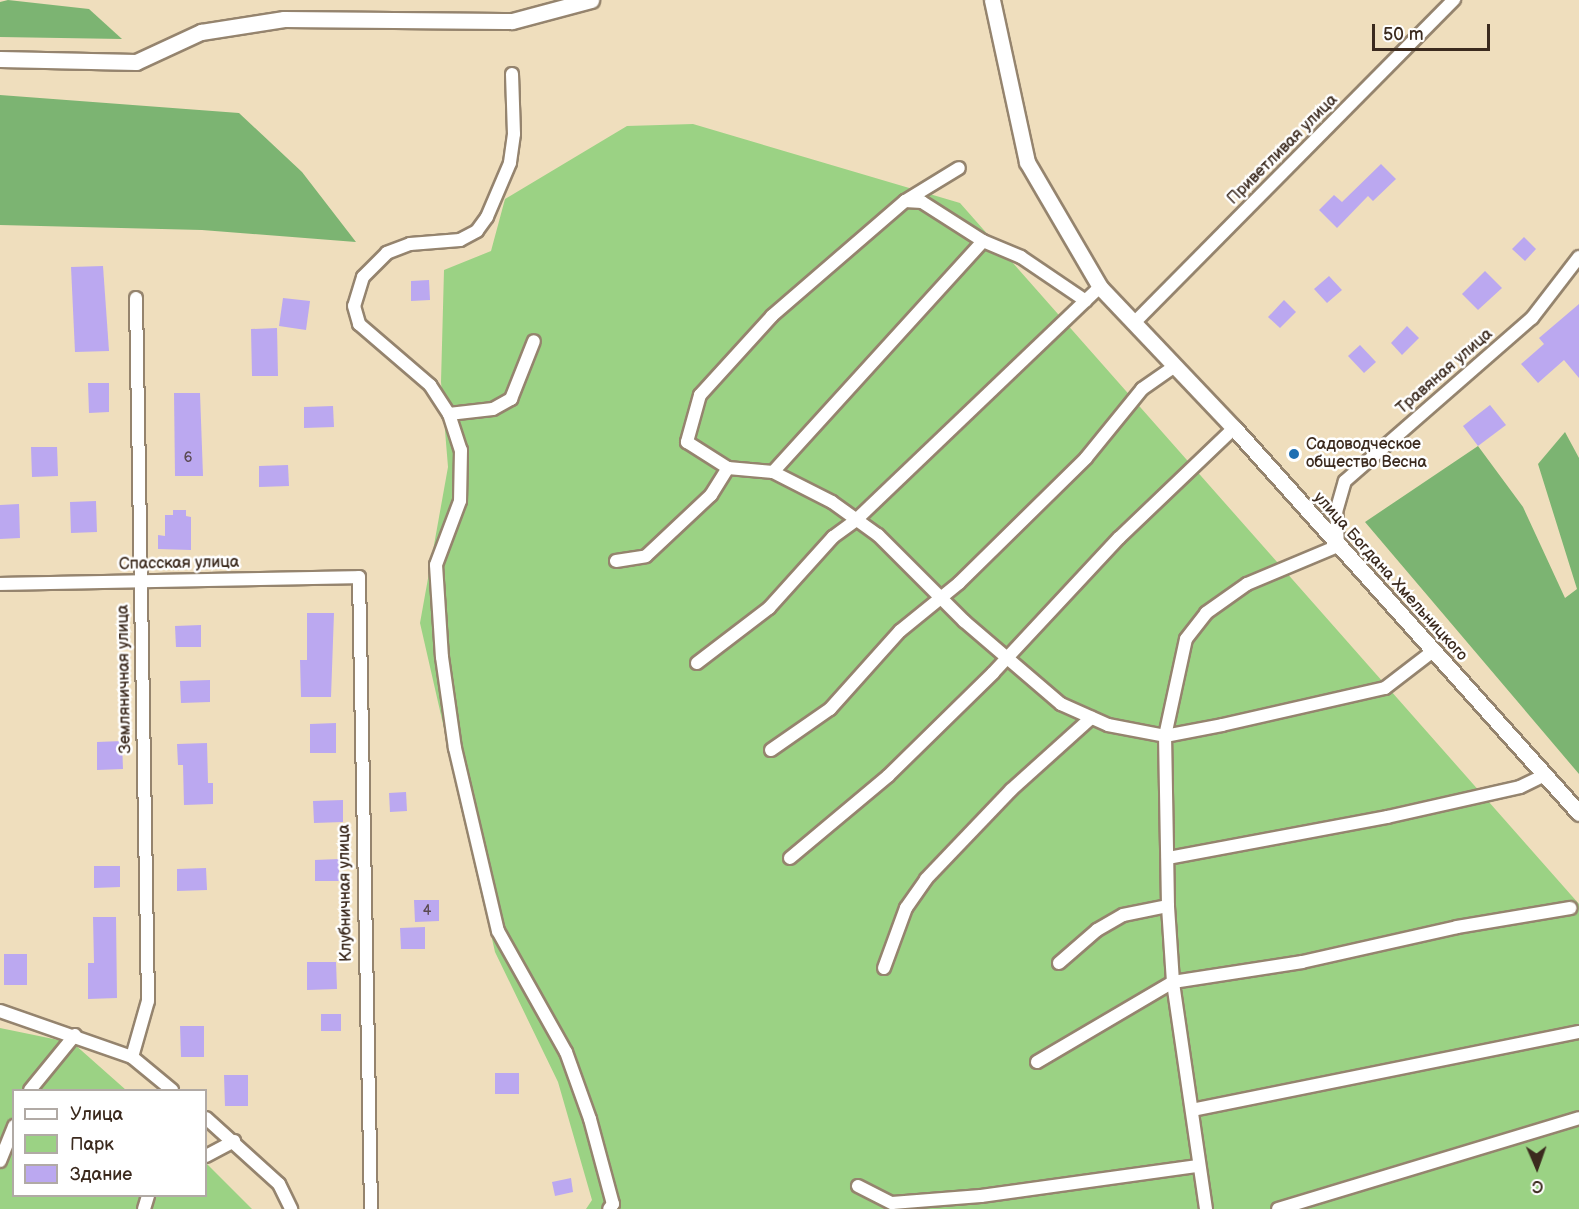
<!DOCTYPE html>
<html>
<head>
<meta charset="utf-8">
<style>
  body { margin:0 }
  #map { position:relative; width:1579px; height:1209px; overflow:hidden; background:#efdebd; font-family:"Balsamiq Sans",sans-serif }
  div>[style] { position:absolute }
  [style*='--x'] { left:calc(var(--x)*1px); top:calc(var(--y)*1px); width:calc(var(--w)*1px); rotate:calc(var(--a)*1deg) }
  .green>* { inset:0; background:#9bd284 }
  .forest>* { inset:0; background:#7cb472 }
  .building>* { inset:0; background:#bba8f0 }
  .roads { filter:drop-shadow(2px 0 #95846e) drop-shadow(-2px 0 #95846e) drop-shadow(0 2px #95846e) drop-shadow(0 -2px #95846e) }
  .minor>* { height:12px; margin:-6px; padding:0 6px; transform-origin:6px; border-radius:6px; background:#fff }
  .tertiary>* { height:15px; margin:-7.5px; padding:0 7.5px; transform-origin:7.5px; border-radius:7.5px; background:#fff }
  .dots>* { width:16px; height:16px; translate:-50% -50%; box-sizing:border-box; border:3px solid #fff; border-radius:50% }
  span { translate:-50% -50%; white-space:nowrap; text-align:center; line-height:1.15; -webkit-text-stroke:5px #fff; paint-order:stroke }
  .number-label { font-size:14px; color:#5b4a52 }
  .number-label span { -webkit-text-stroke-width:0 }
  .street-label { font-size:16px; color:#3b2a1e }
  .poi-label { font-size:16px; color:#3b2a1e }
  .left { translate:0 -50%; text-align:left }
  .legend { position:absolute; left:12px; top:1089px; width:195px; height:108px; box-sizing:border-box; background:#fff; border:2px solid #b1aaa5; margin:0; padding:8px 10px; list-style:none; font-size:18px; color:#3b2a1e }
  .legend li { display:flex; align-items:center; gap:12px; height:30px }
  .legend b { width:30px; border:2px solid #b1aaa5 }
  .north { position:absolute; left:1507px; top:1137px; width:60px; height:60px; -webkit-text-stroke:4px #fff; paint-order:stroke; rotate:178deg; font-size:16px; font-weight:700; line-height:24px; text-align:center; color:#3b2a1e }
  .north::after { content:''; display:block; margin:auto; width:21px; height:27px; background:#3b2a1e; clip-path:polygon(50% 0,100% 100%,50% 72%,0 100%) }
  .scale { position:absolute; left:1372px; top:24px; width:118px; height:27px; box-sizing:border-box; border:3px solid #3b2a1e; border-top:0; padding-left:8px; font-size:18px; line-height:21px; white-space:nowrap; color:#3b2a1e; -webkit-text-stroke:4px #fff; paint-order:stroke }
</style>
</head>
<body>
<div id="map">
  <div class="green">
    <div style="clip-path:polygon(693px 124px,960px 203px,1579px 904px,1579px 1209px,586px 1209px,592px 1200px,558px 1082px,495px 952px,420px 623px,448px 467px,441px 382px,444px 270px,491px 251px,505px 199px,627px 126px)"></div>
    <div style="clip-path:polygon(0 1028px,73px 1043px,126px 1090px,14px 1090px,14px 1196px,206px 1196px,206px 1163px,252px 1209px,0 1209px)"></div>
  </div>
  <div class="forest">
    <div style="clip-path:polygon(8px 0,89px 9px,122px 39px,0 37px,0 2px)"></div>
    <div style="clip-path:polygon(0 95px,239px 113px,302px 172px,356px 242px,202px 230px,0 225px)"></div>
    <div style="clip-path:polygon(1565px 432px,1579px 458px,1579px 774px,1365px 522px,1478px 446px,1523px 507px,1565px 598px,1577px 589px,1538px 464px)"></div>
  </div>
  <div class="building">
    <div style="clip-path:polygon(1381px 164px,1396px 179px,1373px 201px,1368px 196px,1337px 228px,1319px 210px,1334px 195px,1342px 202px)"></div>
    <div style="clip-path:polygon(1524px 237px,1536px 249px,1525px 261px,1512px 249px)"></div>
    <div style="clip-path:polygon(103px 266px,109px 351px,75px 352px,71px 267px)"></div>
    <div style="clip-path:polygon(1485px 271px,1502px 288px,1478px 310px,1462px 294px)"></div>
    <div style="clip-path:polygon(1329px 276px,1342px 290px,1327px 303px,1314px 289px)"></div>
    <div style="clip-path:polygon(429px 280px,430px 300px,411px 301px,411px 281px)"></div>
    <div style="clip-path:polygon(283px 298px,310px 301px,306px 330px,279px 326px)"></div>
    <div style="clip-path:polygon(1284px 300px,1296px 312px,1280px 328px,1268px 317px)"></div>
    <div style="clip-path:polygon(1579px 304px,1579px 378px,1564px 360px,1538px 383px,1521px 364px,1544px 344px,1539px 338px)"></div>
    <div style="clip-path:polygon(1407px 326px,1419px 338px,1402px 355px,1391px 343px)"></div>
    <div style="clip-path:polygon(277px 328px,278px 376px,252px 376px,251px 329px)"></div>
    <div style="clip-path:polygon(1360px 345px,1376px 362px,1364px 373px,1348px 356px)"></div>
    <div style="clip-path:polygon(88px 383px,109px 383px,109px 412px,89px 413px)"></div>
    <div style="clip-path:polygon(174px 393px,200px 393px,203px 476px,175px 476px)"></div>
    <div style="clip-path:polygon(1490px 405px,1506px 425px,1478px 446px,1463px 426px)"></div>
    <div style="clip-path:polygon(333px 406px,334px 427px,304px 428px,304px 407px)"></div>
    <div style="clip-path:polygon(31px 447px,57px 447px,58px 476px,32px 477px)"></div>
    <div style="clip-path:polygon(288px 465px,289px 486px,259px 487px,259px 466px)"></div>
    <div style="clip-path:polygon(96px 501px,97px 532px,71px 533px,70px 502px)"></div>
    <div style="clip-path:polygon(19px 504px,20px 538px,0 539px,0 505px)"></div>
    <div style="clip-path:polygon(173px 510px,186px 510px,186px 516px,191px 517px,191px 550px,158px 549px,158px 535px,165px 536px,165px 515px,173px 515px)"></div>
    <div style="clip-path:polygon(307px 613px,334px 613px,331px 697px,301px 697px,300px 660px,307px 660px)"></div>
    <div style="clip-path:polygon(201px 625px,201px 647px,176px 647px,175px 626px)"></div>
    <div style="clip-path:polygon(210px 680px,210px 702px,181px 703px,180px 681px)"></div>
    <div style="clip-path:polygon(336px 723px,336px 753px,310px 753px,310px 724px)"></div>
    <div style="clip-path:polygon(122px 741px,123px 769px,97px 770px,97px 742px)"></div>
    <div style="clip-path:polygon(207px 743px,208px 783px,213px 783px,213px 804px,184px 805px,183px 765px,178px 765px,177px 744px)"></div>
    <div style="clip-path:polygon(406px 792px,407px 811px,390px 812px,389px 793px)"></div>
    <div style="clip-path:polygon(343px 800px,343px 822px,314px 823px,313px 801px)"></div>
    <div style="clip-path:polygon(339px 859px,339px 881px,315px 881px,315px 860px)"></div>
    <div style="clip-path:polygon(94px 866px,120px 866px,120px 887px,94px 888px)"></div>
    <div style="clip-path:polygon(206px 868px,207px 890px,177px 891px,177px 869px)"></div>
    <div style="clip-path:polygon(414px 900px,439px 900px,439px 921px,415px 922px)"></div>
    <div style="clip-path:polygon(93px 917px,116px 917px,117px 998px,88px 999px,88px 963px,94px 963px)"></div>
    <div style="clip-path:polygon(425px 927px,425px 949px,401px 949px,400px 928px)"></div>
    <div style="clip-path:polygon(4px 954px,27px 954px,27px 985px,4px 985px)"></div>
    <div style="clip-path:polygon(307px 962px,336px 962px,337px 989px,307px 990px)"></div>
    <div style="clip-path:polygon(321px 1014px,341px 1014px,341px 1031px,321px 1031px)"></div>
    <div style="clip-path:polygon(180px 1026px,204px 1026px,204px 1057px,181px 1057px)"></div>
    <div style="clip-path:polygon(495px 1073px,519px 1073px,519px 1094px,495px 1094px)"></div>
    <div style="clip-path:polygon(224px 1075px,248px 1075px,248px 1106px,225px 1106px)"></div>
    <div style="clip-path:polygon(571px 1178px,573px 1192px,555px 1196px,552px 1182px)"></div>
  </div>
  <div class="roads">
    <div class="minor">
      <div style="--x:512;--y:74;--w:60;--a:88.1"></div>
      <div style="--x:514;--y:134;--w:29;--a:98"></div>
      <div style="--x:510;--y:163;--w:59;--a:113.1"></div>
      <div style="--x:487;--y:217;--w:17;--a:126"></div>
      <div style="--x:477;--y:231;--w:19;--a:152"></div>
      <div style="--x:460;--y:240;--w:50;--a:175.4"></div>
      <div style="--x:410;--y:244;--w:25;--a:159"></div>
      <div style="--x:387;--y:253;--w:34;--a:135"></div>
      <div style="--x:363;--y:277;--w:30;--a:107"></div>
      <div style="--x:354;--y:306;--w:19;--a:74"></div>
      <div style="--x:359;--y:324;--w:94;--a:40.7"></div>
      <div style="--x:430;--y:385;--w:35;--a:57"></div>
      <div style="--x:449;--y:414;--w:38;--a:72"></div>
      <div style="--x:461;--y:450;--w:51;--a:91.1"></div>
      <div style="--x:460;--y:501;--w:68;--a:110.6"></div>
      <div style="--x:436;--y:565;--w:92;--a:86.3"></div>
      <div style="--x:442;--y:657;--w:92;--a:81.9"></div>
      <div style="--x:455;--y:748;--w:188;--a:76.8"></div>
      <div style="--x:498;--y:931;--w:139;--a:60.7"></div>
      <div style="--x:566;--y:1052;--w:71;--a:70.3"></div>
      <div style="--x:590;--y:1119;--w:88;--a:74.9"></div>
      <div style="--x:613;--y:1204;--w:6;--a:129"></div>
      <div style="--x:905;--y:201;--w:63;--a:-31.4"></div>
      <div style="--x:983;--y:241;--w:72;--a:-147.4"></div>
      <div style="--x:922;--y:202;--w:17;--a:-177"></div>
      <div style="--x:905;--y:201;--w:176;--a:139.2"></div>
      <div style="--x:772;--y:316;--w:107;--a:132.3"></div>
      <div style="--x:700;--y:395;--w:49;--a:105.5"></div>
      <div style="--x:687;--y:442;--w:49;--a:32.4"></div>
      <div style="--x:728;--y:468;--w:45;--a:5.1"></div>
      <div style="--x:773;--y:472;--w:66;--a:27"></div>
      <div style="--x:832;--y:502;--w:57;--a:35.7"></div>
      <div style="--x:878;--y:535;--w:122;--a:45"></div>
      <div style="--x:964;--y:621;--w:128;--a:40.6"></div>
      <div style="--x:1061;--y:704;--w:51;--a:24.1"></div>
      <div style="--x:1108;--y:725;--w:58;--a:10.9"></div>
      <div style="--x:1165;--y:736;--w:58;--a:-10.9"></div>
      <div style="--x:1222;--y:725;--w:167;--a:-12.8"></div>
      <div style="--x:1385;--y:688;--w:59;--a:-37.5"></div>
      <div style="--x:1134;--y:323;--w:455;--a:-45.3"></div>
      <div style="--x:449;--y:414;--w:44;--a:-6.5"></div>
      <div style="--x:493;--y:409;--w:21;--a:-29"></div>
      <div style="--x:511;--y:399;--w:62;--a:-68.4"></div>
      <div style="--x:773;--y:472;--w:312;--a:-47.7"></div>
      <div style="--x:983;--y:241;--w:41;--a:22.8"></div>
      <div style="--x:1021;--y:257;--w:78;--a:34.1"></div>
      <div style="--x:616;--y:561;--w:30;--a:-9"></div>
      <div style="--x:646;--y:556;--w:89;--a:-43.2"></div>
      <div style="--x:711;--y:495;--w:32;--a:-58"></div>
      <div style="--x:0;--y:584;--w:359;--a:-1.1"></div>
      <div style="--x:359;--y:577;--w:632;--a:88.91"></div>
      <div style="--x:697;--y:663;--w:91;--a:-37.4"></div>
      <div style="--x:769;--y:608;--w:96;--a:-48"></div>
      <div style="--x:833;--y:537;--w:29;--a:-36"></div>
      <div style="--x:856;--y:520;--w:337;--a:-43.7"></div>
      <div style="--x:771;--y:750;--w:72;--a:-34.8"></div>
      <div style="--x:830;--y:709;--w:105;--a:-48.1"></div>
      <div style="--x:900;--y:631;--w:76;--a:-39.1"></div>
      <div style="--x:959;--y:583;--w:178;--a:-44.5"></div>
      <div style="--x:1086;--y:458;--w:89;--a:-50.9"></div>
      <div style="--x:1142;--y:389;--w:40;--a:-34.9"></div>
      <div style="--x:790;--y:858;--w:128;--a:-39.9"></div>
      <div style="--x:888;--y:776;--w:147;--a:-44.4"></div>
      <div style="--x:993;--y:673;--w:185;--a:-47"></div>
      <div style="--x:1119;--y:538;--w:159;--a:-43.7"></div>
      <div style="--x:1168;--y:858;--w:223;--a:-10.6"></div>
      <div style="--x:1387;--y:817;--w:136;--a:-12.7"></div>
      <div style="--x:1520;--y:787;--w:25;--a:-26"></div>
      <div style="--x:1059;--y:963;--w:50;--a:-41"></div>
      <div style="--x:1097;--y:930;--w:30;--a:-30"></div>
      <div style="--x:1123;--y:915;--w:46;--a:-11.3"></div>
      <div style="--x:884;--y:968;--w:64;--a:-69.9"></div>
      <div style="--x:906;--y:908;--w:35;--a:-55"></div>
      <div style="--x:926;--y:879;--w:123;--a:-46.3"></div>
      <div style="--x:1011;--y:790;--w:108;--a:-42"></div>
      <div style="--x:0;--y:1011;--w:140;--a:19.2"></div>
      <div style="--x:132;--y:1057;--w:52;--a:39.5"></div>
      <div style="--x:132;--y:1057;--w:58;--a:-74.1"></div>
      <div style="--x:148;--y:1001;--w:703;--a:-90.98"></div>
      <div style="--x:1037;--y:1062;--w:158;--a:-30.5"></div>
      <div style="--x:1173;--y:982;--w:131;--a:-8.8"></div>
      <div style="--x:1302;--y:962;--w:159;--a:-12.7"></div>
      <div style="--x:1457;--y:927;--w:115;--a:-9.5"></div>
      <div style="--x:30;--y:1090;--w:71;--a:-50.7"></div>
      <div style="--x:1192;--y:1110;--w:395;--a:-11.4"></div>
      <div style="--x:206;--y:1118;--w:98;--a:42.1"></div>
      <div style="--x:279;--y:1184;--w:28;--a:64"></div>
      <div style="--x:206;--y:1156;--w:32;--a:-28"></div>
      <div style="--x:0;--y:1161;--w:38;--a:-68"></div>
      <div style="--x:858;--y:1186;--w:38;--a:27"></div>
      <div style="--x:892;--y:1203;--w:89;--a:-4.5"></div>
      <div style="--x:981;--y:1196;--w:219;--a:-7.9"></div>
      <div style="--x:144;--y:1209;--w:14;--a:-73"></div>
      <div style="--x:1206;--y:1209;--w:229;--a:-98.3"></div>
      <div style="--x:1173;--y:982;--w:76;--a:-93.8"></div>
      <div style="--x:1168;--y:906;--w:170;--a:-91"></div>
      <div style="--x:1165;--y:736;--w:99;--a:-77.8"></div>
      <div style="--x:1186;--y:639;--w:33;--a:-52"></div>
      <div style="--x:1206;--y:613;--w:50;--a:-35.3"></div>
      <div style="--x:1247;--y:584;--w:99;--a:-22.7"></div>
      <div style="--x:1338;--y:546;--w:34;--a:-93"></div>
      <div style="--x:1336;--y:512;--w:32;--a:-74"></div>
      <div style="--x:1345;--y:481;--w:248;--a:-41.1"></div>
      <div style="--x:1532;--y:318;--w:77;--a:-52.4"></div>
      <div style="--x:1278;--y:1209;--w:314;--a:-16.8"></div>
    </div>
    <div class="tertiary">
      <div style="--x:992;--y:0;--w:166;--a:77.8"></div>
      <div style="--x:1027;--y:162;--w:145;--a:59.7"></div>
      <div style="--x:1100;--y:287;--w:195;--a:46.5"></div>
      <div style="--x:1234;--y:428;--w:517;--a:48.14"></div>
      <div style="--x:0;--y:59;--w:136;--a:1.3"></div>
      <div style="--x:136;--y:62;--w:72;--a:-24.8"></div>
      <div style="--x:201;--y:32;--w:84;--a:-8.9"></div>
      <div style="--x:284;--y:19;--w:228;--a:0.5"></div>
      <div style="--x:512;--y:21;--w:82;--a:-14.9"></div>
    </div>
  </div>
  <div class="dots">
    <div style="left:1294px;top:454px;background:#1f6fb2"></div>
  </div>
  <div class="number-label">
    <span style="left:188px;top:458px">6</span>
    <span style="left:427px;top:911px">4</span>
  </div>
  <div class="street-label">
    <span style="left:1283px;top:150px;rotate:-45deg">Приветливая улица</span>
    <span style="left:1445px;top:372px;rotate:-41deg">Травяная улица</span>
    <span style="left:179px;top:564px;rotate:-1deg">Спасская улица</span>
    <span style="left:1390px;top:577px;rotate:48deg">улица Богдана Хмельницкого</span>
    <span style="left:125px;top:679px;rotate:-91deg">Земляничная улица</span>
    <span style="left:346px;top:893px;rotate:-91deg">Клубничная улица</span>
  </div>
  <div class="poi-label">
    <span class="left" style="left:1306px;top:454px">Садоводческое<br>общество Весна</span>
  </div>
  <ul class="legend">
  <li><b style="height:8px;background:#fff"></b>Улица</li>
  <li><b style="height:16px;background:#9bd284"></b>Парк</li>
  <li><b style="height:16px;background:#bba8f0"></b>Здание</li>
  </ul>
  <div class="north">С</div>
  <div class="scale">50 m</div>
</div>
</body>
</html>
